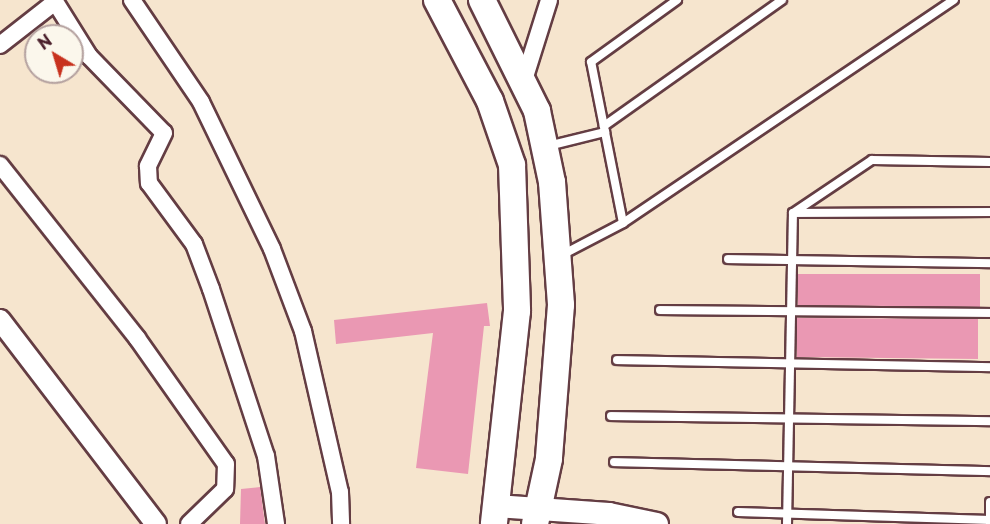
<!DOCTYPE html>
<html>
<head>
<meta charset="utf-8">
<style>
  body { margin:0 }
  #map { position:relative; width:990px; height:524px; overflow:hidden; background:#f6e5ce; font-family:"Playpen Sans",sans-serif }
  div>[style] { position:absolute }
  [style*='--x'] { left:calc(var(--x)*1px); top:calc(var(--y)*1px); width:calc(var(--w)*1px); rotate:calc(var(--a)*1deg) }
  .building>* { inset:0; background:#ea98b3 }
  .roads { filter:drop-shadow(2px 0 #643d43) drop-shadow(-2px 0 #643d43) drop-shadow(0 2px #643d43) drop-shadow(0 -2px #643d43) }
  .service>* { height:8px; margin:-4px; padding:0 4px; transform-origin:4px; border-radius:4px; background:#fff }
  .minor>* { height:16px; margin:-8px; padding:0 8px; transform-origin:8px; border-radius:8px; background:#fff }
  .tertiary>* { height:20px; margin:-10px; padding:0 10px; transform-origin:10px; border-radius:10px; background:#fff }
  .secondary>* { height:22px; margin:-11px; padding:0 11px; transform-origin:11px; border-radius:11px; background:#fff }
  .primary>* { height:26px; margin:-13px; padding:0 13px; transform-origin:13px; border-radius:13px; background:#fff }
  span { translate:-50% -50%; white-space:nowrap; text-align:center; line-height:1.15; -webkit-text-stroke:6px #fbf7ec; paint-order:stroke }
  .north { position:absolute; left:24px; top:24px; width:60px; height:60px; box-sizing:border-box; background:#fbf7ec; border:2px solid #b4a19f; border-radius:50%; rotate:322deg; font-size:16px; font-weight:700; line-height:24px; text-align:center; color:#4a1f2b }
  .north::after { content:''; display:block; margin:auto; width:21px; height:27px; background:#c8321e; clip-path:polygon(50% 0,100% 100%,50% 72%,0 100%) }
</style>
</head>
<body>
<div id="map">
  <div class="building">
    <div style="clip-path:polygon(798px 274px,980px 274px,980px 307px,798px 305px)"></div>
    <div style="clip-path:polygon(487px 303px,490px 326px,484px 326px,468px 474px,416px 468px,433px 333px,336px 344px,334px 320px)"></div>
    <div style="clip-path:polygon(797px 318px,978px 319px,978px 359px,797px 357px)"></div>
    <div style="clip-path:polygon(260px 487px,265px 524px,240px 524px,241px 489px)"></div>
  </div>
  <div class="roads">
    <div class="service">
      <div style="--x:604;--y:126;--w:218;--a:-35.3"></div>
      <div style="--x:548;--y:146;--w:59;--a:-13.8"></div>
      <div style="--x:793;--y:213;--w:197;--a:-0.3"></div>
      <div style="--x:623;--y:223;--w:164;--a:-101.2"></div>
      <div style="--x:591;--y:62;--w:106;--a:-35.8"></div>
      <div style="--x:560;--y:256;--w:71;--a:-27.6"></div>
      <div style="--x:623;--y:223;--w:399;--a:-34"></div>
      <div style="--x:728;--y:259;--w:262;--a:0.9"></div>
      <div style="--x:660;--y:310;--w:330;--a:0.5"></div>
      <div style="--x:617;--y:360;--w:373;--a:1.1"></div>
      <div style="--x:611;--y:416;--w:379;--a:0.8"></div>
      <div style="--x:614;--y:462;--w:376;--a:1.4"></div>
      <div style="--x:738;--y:512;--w:252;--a:1.8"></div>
      <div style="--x:787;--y:524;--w:311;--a:-88.9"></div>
      <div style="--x:793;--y:213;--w:95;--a:-33.9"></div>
      <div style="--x:872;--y:160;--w:118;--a:1"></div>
      <div style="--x:990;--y:524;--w:22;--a:-90"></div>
    </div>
    <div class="minor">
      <div style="--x:54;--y:0;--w:66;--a:58"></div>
      <div style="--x:89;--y:56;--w:107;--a:45.8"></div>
      <div style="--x:164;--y:133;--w:37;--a:116"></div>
      <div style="--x:148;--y:166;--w:17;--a:87"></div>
      <div style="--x:149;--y:183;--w:76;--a:53.6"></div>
      <div style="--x:194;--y:244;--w:48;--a:69.3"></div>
      <div style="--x:211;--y:289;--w:176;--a:71.8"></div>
      <div style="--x:266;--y:456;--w:69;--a:81.6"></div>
      <div style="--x:132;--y:0;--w:123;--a:55.9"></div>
      <div style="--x:201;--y:102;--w:163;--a:64.2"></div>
      <div style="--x:272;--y:249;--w:88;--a:69.3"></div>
      <div style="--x:303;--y:331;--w:165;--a:77.1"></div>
      <div style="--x:340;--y:492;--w:32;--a:88"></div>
      <div style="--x:0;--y:45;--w:70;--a:-38"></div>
      <div style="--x:524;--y:80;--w:84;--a:-72.6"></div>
      <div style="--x:0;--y:165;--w:221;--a:51.6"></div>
      <div style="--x:137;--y:338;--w:154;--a:54.8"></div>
      <div style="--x:226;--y:464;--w:25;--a:92"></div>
      <div style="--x:225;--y:489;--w:50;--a:135.8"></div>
    </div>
    <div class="tertiary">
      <div style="--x:0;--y:320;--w:257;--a:52.6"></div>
    </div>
    <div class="secondary">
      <div style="--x:496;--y:506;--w:113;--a:4"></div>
      <div style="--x:609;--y:514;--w:49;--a:11.8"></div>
    </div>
    <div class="primary">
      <div style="--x:437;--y:0;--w:114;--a:62.3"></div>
      <div style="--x:490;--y:101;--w:68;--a:71"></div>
      <div style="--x:512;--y:165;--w:146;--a:88"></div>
      <div style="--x:517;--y:311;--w:214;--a:96.2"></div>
      <div style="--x:482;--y:0;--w:124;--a:63.6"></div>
      <div style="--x:537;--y:111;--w:73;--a:78.1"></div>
      <div style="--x:552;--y:182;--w:123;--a:85.8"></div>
      <div style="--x:561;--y:305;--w:154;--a:94.5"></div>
      <div style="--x:549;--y:459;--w:66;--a:102.2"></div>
    </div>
  </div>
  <div class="north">N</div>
</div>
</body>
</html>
